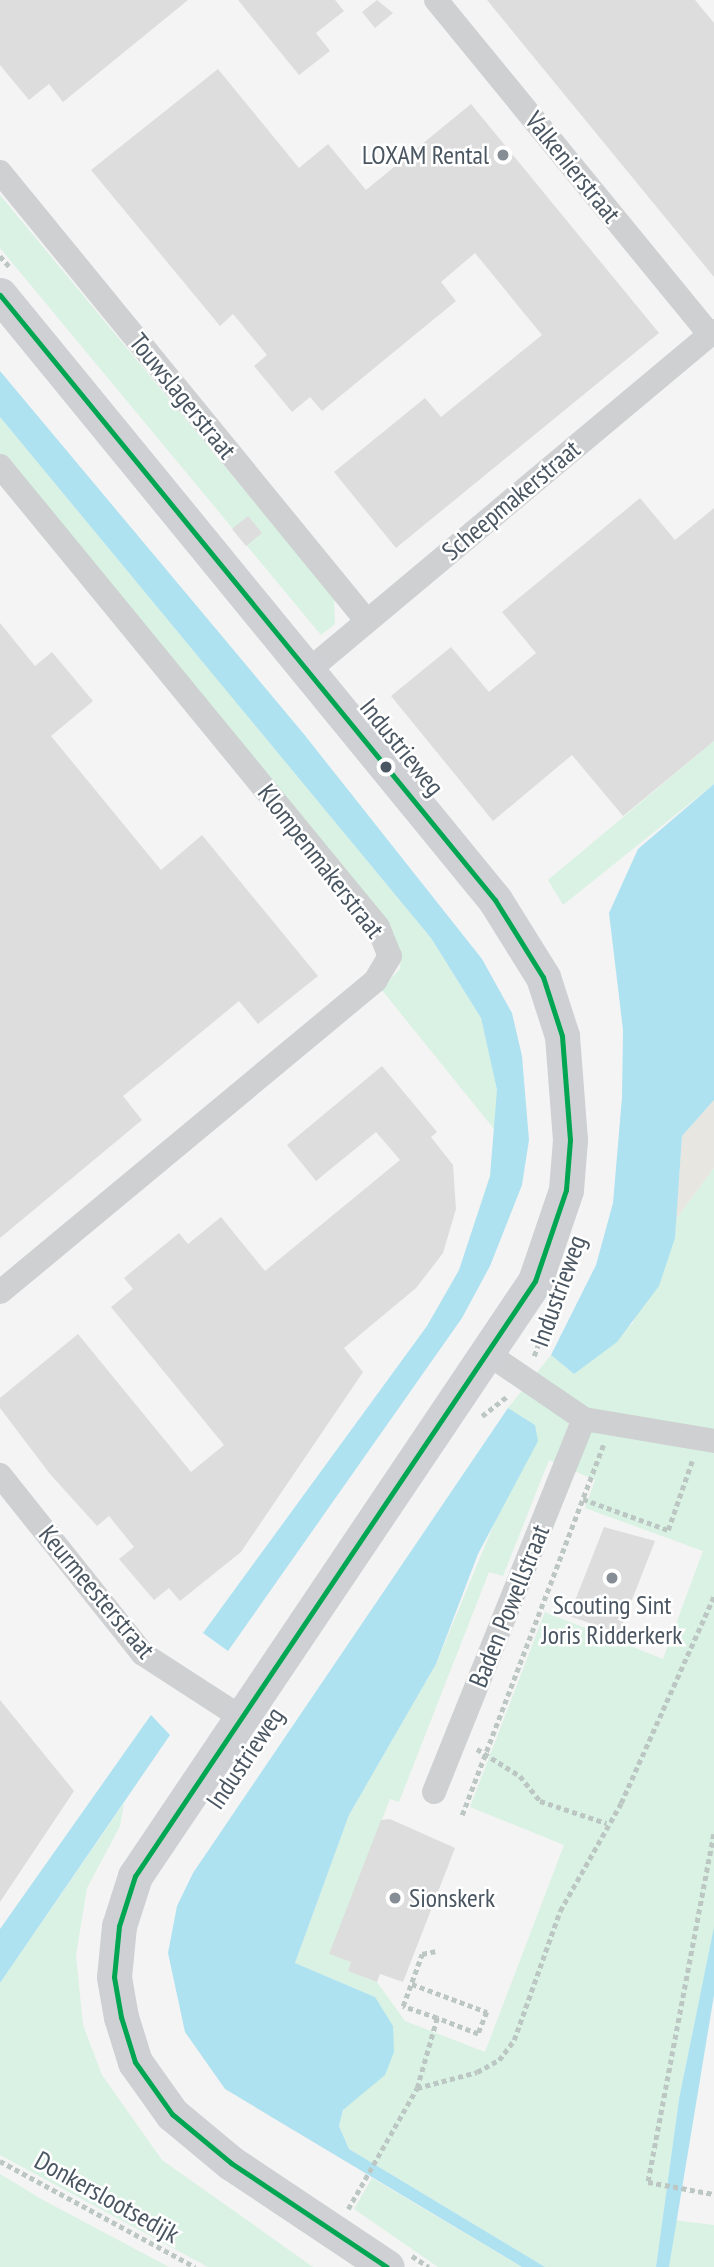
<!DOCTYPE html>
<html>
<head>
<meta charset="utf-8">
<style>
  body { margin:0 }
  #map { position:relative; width:714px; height:2267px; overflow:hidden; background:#f4f4f4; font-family:"PT Sans Narrow",sans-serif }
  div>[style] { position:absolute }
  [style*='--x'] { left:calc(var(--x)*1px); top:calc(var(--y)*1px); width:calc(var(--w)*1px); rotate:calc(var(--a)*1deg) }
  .green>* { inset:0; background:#d9f2e3 }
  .sand>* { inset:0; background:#e7e6e1 }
  .water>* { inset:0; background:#aee2f0 }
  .building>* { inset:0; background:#ddddde }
  .path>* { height:4.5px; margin-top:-2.25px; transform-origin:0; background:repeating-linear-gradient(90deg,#bcc7c4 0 5px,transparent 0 8.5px) }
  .street>* { height:24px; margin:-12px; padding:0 12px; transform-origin:12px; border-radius:12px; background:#ced0d2 }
  .secondary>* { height:35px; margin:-17.5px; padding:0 17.5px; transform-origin:17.5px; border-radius:17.5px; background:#ced0d4 }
  .bus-1>* { height:5px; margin:-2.5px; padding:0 2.5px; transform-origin:2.5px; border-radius:2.5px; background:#00a651 }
  .dots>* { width:19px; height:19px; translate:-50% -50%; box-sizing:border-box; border:4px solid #fff; border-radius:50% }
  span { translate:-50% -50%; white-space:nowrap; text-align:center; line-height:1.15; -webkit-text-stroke:5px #fff; paint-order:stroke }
  .poi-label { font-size:26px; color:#4a5661 }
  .right { translate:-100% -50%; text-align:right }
  .left { translate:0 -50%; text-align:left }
  .street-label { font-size:26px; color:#4a5661 }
</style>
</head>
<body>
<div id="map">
  <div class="green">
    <div style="clip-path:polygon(0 195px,334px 598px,335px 624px,321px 635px,0 248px)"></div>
    <div style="clip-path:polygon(0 417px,431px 938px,481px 1018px,497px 1090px,498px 1134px,381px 989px,400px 969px,401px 954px,0 454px)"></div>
    <div style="clip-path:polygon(714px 741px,714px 784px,563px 905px,548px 880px)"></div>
    <div style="clip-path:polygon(evenodd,714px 1168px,714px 1928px,679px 2099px,656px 2267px,545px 2267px,349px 2149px,339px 2126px,375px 1997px,295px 1963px,349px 1815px,436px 1664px,535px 1425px,508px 1408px,551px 1355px,574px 1374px,632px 1324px,675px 1238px,676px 1219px,714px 1168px,549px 1460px,595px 1480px,585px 1508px,703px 1551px,663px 1659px,545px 1612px,470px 1807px,564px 1845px,485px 2052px,405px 2021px,377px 1982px,348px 1971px,351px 1962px,330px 1954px,390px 1799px,399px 1802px,489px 1572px,503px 1576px,549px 1460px)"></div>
    <div style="clip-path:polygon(124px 1803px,120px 1826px,87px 1888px,76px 1955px,83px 2025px,102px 2075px,162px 2160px,313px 2267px,208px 2267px,0 2155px,0 1983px)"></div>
    <div style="clip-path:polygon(0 2174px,43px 2200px,169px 2267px,0 2267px)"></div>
    <div style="clip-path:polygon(372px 2178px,522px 2267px,438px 2267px,354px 2209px)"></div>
    <div style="clip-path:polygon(673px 2220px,714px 2225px,714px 2267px,669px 2267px)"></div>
  </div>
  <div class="sand">
    <div style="clip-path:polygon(714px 1100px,714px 1168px,676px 1219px,682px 1136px)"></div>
  </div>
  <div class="water">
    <div style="clip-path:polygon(0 371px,303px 733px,482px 959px,512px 1013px,522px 1056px,529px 1140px,522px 1185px,490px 1266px,462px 1318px,228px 1651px,203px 1633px,427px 1326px,459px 1270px,490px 1176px,497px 1090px,481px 1018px,431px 938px,0 417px)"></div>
    <div style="clip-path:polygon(714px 784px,714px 1100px,682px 1136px,675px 1238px,659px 1286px,617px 1342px,574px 1374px,551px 1355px,596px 1265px,613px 1203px,622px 1097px,623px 1030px,609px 913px,638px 849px)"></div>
    <div style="clip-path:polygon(508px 1408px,535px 1425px,538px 1441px,478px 1554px,436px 1664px,349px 1815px,295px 1963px,375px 1997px,393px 2026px,394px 2052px,385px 2075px,343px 2110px,339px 2126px,349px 2149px,545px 2267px,522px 2267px,225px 2089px,185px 2032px,168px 1953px,177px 1906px,193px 1873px)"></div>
    <div style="clip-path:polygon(151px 1715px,170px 1735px,0 1983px,0 1929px)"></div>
    <div style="clip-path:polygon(714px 1927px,714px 1995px,669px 2267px,656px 2267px,679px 2099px)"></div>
  </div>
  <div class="building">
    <div style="clip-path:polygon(0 0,188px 0,63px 102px,49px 84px,29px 100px,0 65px)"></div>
    <div style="clip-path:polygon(238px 0,335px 0,344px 11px,316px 33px,330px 51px,299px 75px)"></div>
    <div style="clip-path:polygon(377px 0,393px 13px,375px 28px,362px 12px)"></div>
    <div style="clip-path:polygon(487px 0,695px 0,714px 23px,714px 277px)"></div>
    <div style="clip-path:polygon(218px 69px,299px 168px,328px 144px,366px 190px,471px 104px,659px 333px,396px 548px,334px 472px,425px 398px,441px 417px,542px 335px,475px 253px,441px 282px,456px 301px,322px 411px,310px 397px,292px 412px,254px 366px,267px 355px,233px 314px,220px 326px,91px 170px)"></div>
    <div style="clip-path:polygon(640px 498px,675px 540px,714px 508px,714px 741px,623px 816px,572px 755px,493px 821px,391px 696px,451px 647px,489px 692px,536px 653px,502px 612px)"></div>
    <div style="clip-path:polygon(248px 516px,262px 533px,246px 546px,232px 529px)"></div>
    <div style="clip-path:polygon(0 623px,35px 666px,52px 652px,93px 701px,51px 736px,161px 870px,202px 835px,318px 976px,258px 1024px,239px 1001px,159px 1067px,123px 1096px,142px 1120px,0 1238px)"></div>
    <div style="clip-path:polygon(382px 1066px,437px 1132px,431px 1137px,453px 1165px,456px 1209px,443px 1253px,416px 1288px,344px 1348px,363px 1372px,241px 1552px,180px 1601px,169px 1588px,154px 1600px,119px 1559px,134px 1547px,109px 1516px,97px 1526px,50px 1474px,0 1408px,0 1398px,78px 1334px,191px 1472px,224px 1445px,111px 1307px,133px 1289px,124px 1278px,179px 1233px,188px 1244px,221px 1217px,265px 1271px,400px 1160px,376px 1132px,316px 1181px,287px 1145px)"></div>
    <div style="clip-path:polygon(604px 1527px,655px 1541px,619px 1633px,569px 1616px)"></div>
    <div style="clip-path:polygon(0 1700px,74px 1791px,0 1902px)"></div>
    <div style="clip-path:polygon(390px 1819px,455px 1848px,403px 1982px,380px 1974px,377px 1982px,348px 1971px,351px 1962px,329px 1954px,381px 1820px)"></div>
  </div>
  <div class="path">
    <div style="--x:0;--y:256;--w:15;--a:48"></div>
    <div style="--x:534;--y:1356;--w:44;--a:-69.9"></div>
    <div style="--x:482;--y:1416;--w:33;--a:-38"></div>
    <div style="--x:583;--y:1499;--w:90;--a:20"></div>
    <div style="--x:668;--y:1530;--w:73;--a:-70.8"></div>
    <div style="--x:477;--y:1749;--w:51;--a:32.1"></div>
    <div style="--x:520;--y:1776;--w:32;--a:51"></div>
    <div style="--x:540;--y:1801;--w:70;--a:18.4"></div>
    <div style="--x:462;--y:1815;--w:397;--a:-69.1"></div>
    <div style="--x:714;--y:1834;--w:354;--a:100.7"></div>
    <div style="--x:648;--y:2182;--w:67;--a:10.3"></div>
    <div style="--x:412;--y:1984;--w:80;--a:20.5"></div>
    <div style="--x:487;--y:2012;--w:24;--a:112"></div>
    <div style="--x:478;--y:2034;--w:44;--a:-158.7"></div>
    <div style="--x:417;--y:2088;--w:62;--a:-14.9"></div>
    <div style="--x:477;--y:2072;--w:25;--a:-29"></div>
    <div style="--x:499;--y:2060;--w:25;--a:-53"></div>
    <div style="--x:514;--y:2040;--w:137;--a:-70.4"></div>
    <div style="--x:560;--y:1911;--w:124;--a:-60.5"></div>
    <div style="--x:621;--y:1803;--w:227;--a:-65.8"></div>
    <div style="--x:0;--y:2161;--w:222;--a:28.5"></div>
    <div style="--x:348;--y:2209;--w:139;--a:-60.3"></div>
    <div style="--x:417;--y:2088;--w:73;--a:-74.1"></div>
    <div style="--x:437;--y:2018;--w:36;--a:-161"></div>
    <div style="--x:403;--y:2006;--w:55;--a:-69.9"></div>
    <div style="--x:422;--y:1954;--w:14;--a:-12"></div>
    <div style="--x:412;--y:2256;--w:20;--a:33"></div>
  </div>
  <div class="street">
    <div style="--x:436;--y:0;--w:433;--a:50.7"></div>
    <div style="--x:0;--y:172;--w:578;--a:50.75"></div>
    <div style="--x:0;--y:466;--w:596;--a:50.65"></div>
    <div style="--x:378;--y:927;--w:31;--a:68"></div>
    <div style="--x:390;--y:956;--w:29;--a:121"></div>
    <div style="--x:375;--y:981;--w:487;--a:140.3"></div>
    <div style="--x:309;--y:670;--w:528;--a:-39.93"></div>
    <div style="--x:584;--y:1419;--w:132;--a:9.6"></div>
    <div style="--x:0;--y:1475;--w:229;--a:51.4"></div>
    <div style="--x:143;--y:1654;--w:118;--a:32.9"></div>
    <div style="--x:434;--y:1792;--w:402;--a:-68.1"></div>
    <div style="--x:584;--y:1419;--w:114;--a:-145.8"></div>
  </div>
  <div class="secondary">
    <div style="--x:0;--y:295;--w:782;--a:50.71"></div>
    <div style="--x:495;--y:900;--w:91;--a:58.1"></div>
    <div style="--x:543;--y:977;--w:62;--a:72.1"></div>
    <div style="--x:562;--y:1036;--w:104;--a:85.6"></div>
    <div style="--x:570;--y:1140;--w:50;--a:94.6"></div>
    <div style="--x:566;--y:1190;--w:96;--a:108.8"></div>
    <div style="--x:535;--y:1281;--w:717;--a:123.91"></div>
    <div style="--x:135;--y:1876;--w:52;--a:107.7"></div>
    <div style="--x:119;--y:1926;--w:51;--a:95.6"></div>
    <div style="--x:114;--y:1977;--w:41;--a:80.1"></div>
    <div style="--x:121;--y:2017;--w:47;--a:72.7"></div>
    <div style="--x:135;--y:2062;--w:64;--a:54.6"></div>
    <div style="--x:172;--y:2114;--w:77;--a:39.7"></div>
    <div style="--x:231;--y:2163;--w:187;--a:33.7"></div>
  </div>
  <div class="bus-1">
    <div style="--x:0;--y:295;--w:782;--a:50.71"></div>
    <div style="--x:495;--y:900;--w:91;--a:58.1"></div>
    <div style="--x:543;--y:977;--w:62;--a:72.1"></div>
    <div style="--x:562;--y:1036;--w:104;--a:85.6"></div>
    <div style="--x:570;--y:1140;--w:50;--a:94.6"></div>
    <div style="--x:566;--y:1190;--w:96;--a:108.8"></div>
    <div style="--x:535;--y:1281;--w:717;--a:123.91"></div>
    <div style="--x:135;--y:1876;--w:52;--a:107.7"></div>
    <div style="--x:119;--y:1926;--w:51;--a:95.6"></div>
    <div style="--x:114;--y:1977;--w:41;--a:80.1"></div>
    <div style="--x:121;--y:2017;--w:47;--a:72.7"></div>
    <div style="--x:135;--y:2062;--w:64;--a:54.6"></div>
    <div style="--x:172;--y:2114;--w:77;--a:39.7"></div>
    <div style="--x:231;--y:2163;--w:187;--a:33.7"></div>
  </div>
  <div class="dots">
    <div style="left:503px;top:155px;background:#868d94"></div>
    <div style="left:386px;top:767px;background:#4a5661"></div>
    <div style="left:612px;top:1578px;background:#868d94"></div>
    <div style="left:395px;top:1898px;background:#868d94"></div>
  </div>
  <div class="poi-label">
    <span class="right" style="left:489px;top:155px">LOXAM Rental</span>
    <span style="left:612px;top:1620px">Scouting Sint<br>Joris Ridderkerk</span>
    <span class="left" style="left:409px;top:1898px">Sionskerk</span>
  </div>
  <div class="street-label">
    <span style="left:573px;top:167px;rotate:51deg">Valkenierstraat</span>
    <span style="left:183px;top:396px;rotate:51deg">Touwslagerstraat</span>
    <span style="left:511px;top:500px;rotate:-40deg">Scheepmakerstraat</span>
    <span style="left:402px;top:747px;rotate:51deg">Industrieweg</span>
    <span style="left:321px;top:861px;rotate:52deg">Klompenmakerstraat</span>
    <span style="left:558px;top:1291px;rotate:-70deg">Industrieweg</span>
    <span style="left:97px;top:1592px;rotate:50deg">Keurmeesterstraat</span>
    <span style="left:509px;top:1606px;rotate:-68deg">Baden Powellstraat</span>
    <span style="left:245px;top:1758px;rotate:-56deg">Industrieweg</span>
    <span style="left:107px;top:2197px;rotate:29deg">Donkerslootsedijk</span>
  </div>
</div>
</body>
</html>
